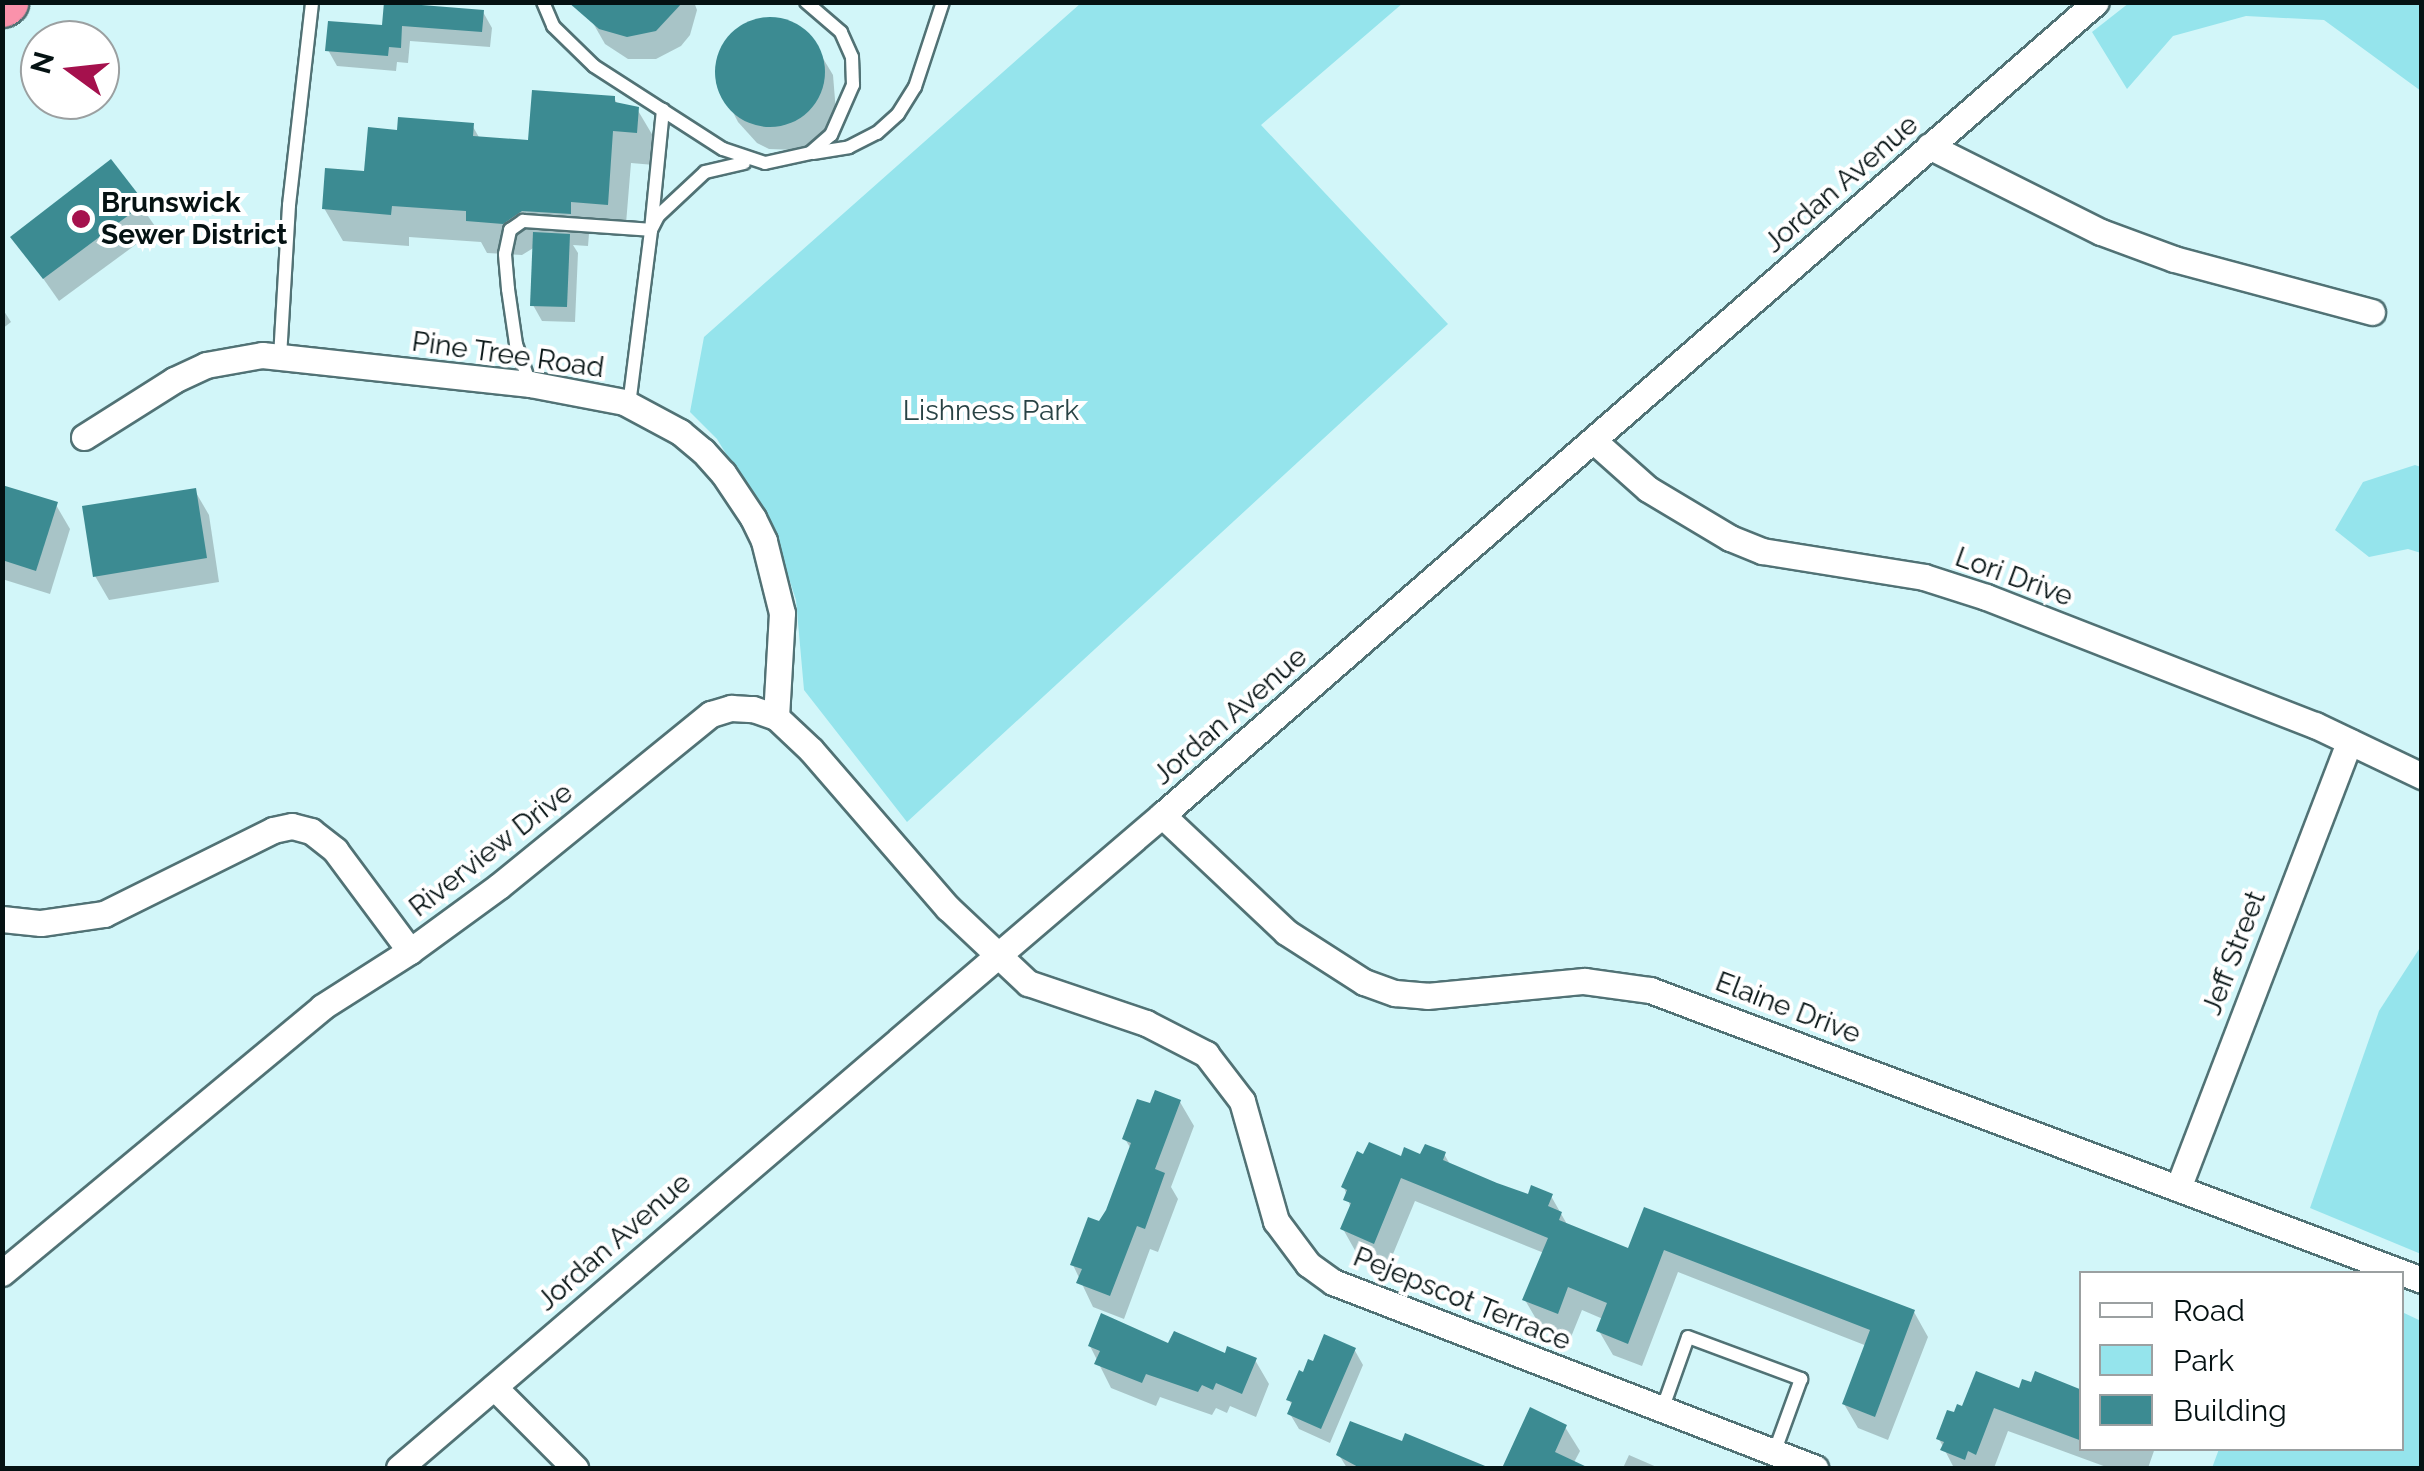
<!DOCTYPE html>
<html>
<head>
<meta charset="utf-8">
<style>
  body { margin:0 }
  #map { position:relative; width:2424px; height:1471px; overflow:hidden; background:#d2f6f9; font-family:Raleway,sans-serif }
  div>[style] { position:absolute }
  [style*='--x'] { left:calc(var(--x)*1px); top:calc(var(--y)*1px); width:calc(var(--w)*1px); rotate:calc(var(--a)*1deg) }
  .green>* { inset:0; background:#95e4ec }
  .shadow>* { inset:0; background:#0003 }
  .building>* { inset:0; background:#3c8b92 }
  .round { border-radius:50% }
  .roads { filter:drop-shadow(2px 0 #517275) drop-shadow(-2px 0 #517275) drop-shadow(0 2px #517275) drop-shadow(0 -2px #517275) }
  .lane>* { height:12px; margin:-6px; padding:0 6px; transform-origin:6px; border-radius:6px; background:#fff }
  .street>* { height:25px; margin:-12.5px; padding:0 12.5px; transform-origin:12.5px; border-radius:12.5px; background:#fff }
  .highway>* { height:45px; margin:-22.5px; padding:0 22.5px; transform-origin:22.5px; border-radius:22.5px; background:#fa92ab }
  .dots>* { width:28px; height:28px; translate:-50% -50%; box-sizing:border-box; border:5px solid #fff; border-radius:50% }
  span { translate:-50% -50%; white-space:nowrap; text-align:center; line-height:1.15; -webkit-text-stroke:8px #fff; paint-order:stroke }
  .street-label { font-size:28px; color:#051213 }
  .poi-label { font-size:28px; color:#051213; font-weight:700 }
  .left { translate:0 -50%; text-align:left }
  .park-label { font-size:28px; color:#294345 }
  .frame { position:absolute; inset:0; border:5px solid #051213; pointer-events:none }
  .legend { position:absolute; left:2079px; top:1271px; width:325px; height:180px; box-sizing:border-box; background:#fff; border:2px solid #9ba0a1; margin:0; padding:12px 18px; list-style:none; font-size:30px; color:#051213 }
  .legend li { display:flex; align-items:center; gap:20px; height:50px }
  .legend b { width:50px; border:2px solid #9ba0a1 }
  .north { position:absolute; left:20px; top:20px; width:100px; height:100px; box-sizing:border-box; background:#fff; border:2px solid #9ba0a1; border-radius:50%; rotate:285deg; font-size:28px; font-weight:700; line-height:40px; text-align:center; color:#051213 }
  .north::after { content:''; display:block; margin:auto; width:35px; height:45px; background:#a5114d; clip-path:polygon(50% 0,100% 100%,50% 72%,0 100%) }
</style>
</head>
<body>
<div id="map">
  <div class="green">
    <div style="clip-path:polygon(1081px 3px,1403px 3px,1261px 125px,1448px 324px,907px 822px,804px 690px,796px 600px,774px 533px,717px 439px,690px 412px,704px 337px)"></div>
    <div style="clip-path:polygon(2129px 3px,2421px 3px,2421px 91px,2324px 20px,2246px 16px,2173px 36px,2127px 89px,2092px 32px)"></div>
    <div style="clip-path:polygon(2415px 465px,2421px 467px,2421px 553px,2408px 549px,2369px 557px,2335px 530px,2363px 482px)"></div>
    <div style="clip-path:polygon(2421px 946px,2422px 1254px,2421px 1254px,2310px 1208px,2379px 1011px)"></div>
    <div style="clip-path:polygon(2402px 1312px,2421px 1321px,2421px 1468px,2212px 1468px,2219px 1449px,2402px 1448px)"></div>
  </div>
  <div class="shadow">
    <div style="clip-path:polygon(581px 2px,694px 2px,697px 10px,690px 35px,681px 46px,656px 59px,628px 59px,605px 44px)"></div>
    <div style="clip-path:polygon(483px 12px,492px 28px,490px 47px,410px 41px,408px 63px,397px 62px,396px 71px,337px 66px,328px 50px,384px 28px)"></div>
    <div style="clip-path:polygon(767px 19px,792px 24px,818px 50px,833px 75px,836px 112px,831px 125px,810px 145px,798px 150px,769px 149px,757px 143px,738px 122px,718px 83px,720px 55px,744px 26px)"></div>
    <div style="clip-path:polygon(614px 98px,618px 105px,637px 109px,656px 141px,654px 165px,631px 163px,625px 236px,589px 234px,588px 246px,573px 245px,578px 253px,575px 322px,542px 321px,533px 305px,535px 247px,522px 255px,487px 253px,481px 242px,409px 237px,409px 246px,343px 241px,324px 208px,367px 173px,399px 132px,472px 125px,480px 139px,530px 142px)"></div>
    <div style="clip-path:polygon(110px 162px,157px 229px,59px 301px,14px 237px)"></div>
    <div style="clip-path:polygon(2px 308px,11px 322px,2px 329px)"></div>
    <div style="clip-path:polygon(2px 487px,56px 505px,70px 529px,50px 594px,2px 579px)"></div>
    <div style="clip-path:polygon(195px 491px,209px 515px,219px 582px,109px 600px,95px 576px)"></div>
    <div style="clip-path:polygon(1180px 1102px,1194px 1126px,1171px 1187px,1178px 1199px,1158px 1252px,1150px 1249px,1124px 1319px,1093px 1307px,1073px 1265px,1108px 1211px,1131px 1149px,1125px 1139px,1151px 1107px)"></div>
    <div style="clip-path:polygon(1444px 1154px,1451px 1166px,1529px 1197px,1551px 1196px,1568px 1226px,1629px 1251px,1645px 1210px,1914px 1312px,1928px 1337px,1888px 1440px,1858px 1428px,1844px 1404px,1867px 1346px,1678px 1272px,1642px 1366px,1613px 1355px,1599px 1331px,1603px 1319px,1582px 1310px,1571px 1337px,1539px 1324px,1525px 1300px,1544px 1253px,1415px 1201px,1388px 1266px,1357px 1254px,1343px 1229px,1351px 1209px,1344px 1187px,1402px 1159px)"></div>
    <div style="clip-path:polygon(1090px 1346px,1170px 1347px,1255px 1360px,1269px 1384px,1256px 1417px,1230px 1406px,1227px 1413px,1216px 1408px,1212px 1415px,1160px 1397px,1156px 1406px,1111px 1388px)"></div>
    <div style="clip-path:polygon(1354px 1349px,1363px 1365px,1330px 1443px,1299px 1429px,1290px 1414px,1293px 1407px,1289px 1400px,1304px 1375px,1314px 1364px)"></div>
    <div style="clip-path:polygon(2020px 1392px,2082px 1392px,2082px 1448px,2155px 1448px,2148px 1468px,2109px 1468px,2008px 1431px,1994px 1468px,1954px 1468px,1939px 1439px,1956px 1416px)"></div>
    <div style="clip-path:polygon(1531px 1411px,1565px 1427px,1580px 1451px,1571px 1468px,1505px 1468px)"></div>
    <div style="clip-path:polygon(1407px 1436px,1488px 1468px,1347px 1468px,1339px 1455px,1404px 1444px)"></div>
    <div style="clip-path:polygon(1629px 1455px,1659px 1468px,1660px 1468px,1623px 1468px)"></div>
  </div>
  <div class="building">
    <div style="clip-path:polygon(384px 2px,484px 10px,482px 32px,402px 26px,401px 48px,389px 47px,388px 56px,325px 51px,328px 21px,382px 25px)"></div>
    <div style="clip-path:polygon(568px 2px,683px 2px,656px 31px,627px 37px,599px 29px)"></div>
    <div class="round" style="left:715px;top:17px;width:110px;height:110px"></div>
    <div style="clip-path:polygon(532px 90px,615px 96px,615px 102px,639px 107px,637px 133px,613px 131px,608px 205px,571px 202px,571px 214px,522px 211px,503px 224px,466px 221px,466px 211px,392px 206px,391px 215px,322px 209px,325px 168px,364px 171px,368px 127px,397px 130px,398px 117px,474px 123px,473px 136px,528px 140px)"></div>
    <div style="clip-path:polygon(111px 159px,145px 203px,43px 279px,10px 237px)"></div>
    <div style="clip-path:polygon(533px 232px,570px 234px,567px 307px,530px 306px)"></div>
    <div style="clip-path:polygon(2px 485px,58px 502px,36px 571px,2px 560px)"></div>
    <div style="clip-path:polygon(196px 488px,207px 558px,93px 577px,82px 506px)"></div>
    <div style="clip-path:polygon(1155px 1090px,1181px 1100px,1155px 1169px,1165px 1173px,1145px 1229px,1137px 1226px,1110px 1296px,1076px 1283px,1082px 1269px,1070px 1265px,1088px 1217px,1099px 1221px,1106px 1210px,1131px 1143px,1122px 1139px,1137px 1099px,1150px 1103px)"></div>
    <div style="clip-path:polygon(1369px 1142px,1401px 1156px,1404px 1147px,1420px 1154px,1425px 1144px,1446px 1152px,1443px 1160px,1497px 1183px,1528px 1194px,1531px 1185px,1553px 1194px,1548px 1206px,1562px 1212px,1559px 1220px,1628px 1248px,1644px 1207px,1915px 1310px,1875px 1417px,1842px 1404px,1870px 1330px,1664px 1250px,1628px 1344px,1596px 1331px,1607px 1303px,1568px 1287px,1558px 1314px,1522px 1300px,1548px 1238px,1401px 1178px,1374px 1244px,1340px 1229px,1351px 1203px,1343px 1200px,1347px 1190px,1341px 1187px,1357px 1151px,1363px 1154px)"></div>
    <div style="clip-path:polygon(1101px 1313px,1168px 1343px,1174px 1331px,1225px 1353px,1227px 1346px,1257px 1358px,1242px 1394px,1216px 1383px,1213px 1390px,1202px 1385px,1198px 1392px,1146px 1374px,1142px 1383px,1094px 1364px,1100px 1351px,1088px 1346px)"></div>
    <div style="clip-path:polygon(1324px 1334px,1356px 1348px,1321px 1429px,1287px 1414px,1292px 1402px,1286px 1400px,1299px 1370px,1303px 1372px,1308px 1359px,1313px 1361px)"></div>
    <div style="clip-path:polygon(1976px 1371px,2019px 1388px,2022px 1379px,2031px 1382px,2035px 1371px,2082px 1390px,2082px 1441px,1994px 1408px,1976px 1455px,1968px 1451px,1965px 1460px,1940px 1450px,1944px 1442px,1936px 1439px,1947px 1410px,1954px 1412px,1957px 1404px,1962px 1406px)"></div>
    <div style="clip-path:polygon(1530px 1407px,1567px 1425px,1555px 1452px,1589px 1468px,1502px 1468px)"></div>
    <div style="clip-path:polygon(1350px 1421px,1402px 1441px,1405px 1433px,1490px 1468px,1360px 1468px,1336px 1455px)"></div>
  </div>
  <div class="roads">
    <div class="lane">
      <div style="--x:543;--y:2;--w:26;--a:67"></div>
      <div style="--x:553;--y:26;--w:57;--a:44.3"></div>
      <div style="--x:594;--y:66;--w:153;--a:32.8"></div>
      <div style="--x:723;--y:149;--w:44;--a:18.4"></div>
      <div style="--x:765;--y:163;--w:46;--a:-12.5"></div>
      <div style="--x:810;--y:153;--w:28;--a:-41"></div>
      <div style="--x:831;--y:135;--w:55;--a:-66.3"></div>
      <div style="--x:853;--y:85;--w:28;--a:-92"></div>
      <div style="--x:852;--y:57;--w:27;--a:-114"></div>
      <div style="--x:841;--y:32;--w:46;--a:-139.4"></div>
      <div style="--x:813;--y:153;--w:36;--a:-9"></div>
      <div style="--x:849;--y:147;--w:31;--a:-27"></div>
      <div style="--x:877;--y:133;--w:28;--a:-42"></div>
      <div style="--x:898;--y:114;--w:32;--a:-58"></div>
      <div style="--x:915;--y:87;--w:89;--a:-71.8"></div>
      <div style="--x:280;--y:357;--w:152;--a:-86.6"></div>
      <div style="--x:289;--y:205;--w:204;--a:-83.5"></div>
      <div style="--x:530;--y:384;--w:42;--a:-109.3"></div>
      <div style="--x:516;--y:344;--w:56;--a:-98.3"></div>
      <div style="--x:508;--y:289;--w:35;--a:-95"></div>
      <div style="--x:505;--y:254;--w:25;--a:-78"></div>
      <div style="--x:510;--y:230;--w:16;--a:-35"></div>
      <div style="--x:523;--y:221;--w:128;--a:4"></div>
      <div style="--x:651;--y:230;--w:121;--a:-84.3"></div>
      <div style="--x:629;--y:405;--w:176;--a:-82.8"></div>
      <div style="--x:651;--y:230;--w:16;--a:-63"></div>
      <div style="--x:658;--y:216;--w:64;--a:-43.1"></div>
      <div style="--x:705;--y:172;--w:40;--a:-13"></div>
      <div style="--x:1662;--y:1410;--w:77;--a:-70.4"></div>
      <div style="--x:1688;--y:1337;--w:121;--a:20.4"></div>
      <div style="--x:1801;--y:1379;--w:79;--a:110"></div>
    </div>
    <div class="street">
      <div style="--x:1929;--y:146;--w:192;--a:26.6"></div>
      <div style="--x:2101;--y:232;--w:78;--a:20.3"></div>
      <div style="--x:2174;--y:259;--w:205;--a:15"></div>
      <div style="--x:84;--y:437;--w:107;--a:-32.3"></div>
      <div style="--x:174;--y:380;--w:35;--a:-25"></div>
      <div style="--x:206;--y:365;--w:57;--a:-10.1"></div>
      <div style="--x:262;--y:355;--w:270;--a:6.2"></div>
      <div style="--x:530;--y:384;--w:96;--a:10.8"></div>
      <div style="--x:624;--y:402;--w:64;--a:28.2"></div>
      <div style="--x:680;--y:432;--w:30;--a:40"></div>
      <div style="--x:703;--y:451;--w:30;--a:48"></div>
      <div style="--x:723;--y:473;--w:54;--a:56.3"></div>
      <div style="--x:753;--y:518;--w:25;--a:64"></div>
      <div style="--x:764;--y:541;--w:74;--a:76"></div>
      <div style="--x:782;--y:613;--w:104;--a:93.3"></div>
      <div style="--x:1594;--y:441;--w:72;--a:41.6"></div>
      <div style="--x:1648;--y:489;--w:96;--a:30.9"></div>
      <div style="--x:1730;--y:538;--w:35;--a:22"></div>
      <div style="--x:1762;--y:551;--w:164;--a:9.1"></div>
      <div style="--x:1924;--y:577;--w:65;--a:17.9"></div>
      <div style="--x:1986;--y:597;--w:353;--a:21.3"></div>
      <div style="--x:2315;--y:725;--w:119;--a:25.5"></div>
      <div style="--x:1162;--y:815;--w:170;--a:43.3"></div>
      <div style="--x:1286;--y:932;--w:93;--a:32.7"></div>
      <div style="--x:1364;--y:982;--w:33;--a:20"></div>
      <div style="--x:1395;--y:993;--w:32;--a:5"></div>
      <div style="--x:1427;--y:996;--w:158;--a:-5.5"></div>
      <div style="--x:1584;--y:981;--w:67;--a:7.8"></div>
      <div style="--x:1650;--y:990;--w:825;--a:20.59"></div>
      <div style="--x:2;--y:919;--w:39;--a:6"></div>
      <div style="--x:41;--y:923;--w:64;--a:-8.1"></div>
      <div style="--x:104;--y:914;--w:189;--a:-26.4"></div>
      <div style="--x:273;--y:830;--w:19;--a:-12"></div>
      <div style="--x:292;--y:826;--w:20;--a:15"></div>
      <div style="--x:311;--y:831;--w:31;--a:38"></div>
      <div style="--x:335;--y:850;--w:126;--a:53.4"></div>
      <div style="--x:2178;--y:1188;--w:478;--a:-69"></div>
      <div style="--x:2;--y:1273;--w:416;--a:-39.7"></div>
      <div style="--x:322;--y:1007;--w:104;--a:-32.5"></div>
      <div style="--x:410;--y:951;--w:110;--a:-36.1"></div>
      <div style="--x:499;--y:886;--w:273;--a:-39.1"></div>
      <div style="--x:711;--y:714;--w:21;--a:-17"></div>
      <div style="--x:731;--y:708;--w:22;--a:3"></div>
      <div style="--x:753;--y:709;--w:24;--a:19"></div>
      <div style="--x:776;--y:717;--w:48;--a:43.3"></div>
      <div style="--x:811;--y:750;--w:209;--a:49.1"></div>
      <div style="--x:948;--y:908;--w:110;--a:43.2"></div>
      <div style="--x:1028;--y:983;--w:125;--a:18.7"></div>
      <div style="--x:1146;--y:1023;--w:68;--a:27.3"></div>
      <div style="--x:1206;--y:1054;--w:59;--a:52.5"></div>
      <div style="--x:1242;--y:1101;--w:125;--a:74.2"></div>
      <div style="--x:1276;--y:1221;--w:54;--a:53.3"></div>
      <div style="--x:1308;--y:1264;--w:31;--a:36"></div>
      <div style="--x:1333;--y:1282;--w:517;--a:21.1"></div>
      <div style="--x:494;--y:1387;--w:115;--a:45"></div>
      <div style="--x:399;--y:1468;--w:1004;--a:-40.56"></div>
      <div style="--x:1162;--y:815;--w:1238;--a:-41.04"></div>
    </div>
    <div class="highway">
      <div style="--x:2;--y:4;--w:4;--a:-34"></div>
    </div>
  </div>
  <div class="dots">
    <div style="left:81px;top:219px;background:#a5114d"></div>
  </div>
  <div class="street-label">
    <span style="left:1841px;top:184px;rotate:-41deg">Jordan Avenue</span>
    <span style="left:508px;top:355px;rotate:8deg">Pine Tree Road</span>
    <span style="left:2014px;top:577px;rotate:20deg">Lori Drive</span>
    <span style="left:1230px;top:716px;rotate:-41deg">Jordan Avenue</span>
    <span style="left:491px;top:850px;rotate:-38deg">Riverview Drive</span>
    <span style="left:2234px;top:953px;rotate:-69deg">Jeff Street</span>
    <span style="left:1788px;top:1008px;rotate:21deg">Elaine Drive</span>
    <span style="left:614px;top:1242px;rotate:-41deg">Jordan Avenue</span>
    <span style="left:1462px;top:1299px;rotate:22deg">Pejepscot Terrace</span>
  </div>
  <div class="poi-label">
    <span class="left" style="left:101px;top:219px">Brunswick<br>Sewer District</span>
  </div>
  <div class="park-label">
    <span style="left:991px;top:411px">Lishness Park</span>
  </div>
  <div class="frame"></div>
  <ul class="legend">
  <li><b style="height:12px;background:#fff"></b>Road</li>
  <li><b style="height:28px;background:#95e4ec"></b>Park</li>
  <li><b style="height:28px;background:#3c8b92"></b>Building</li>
  </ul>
  <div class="north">N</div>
</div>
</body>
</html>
